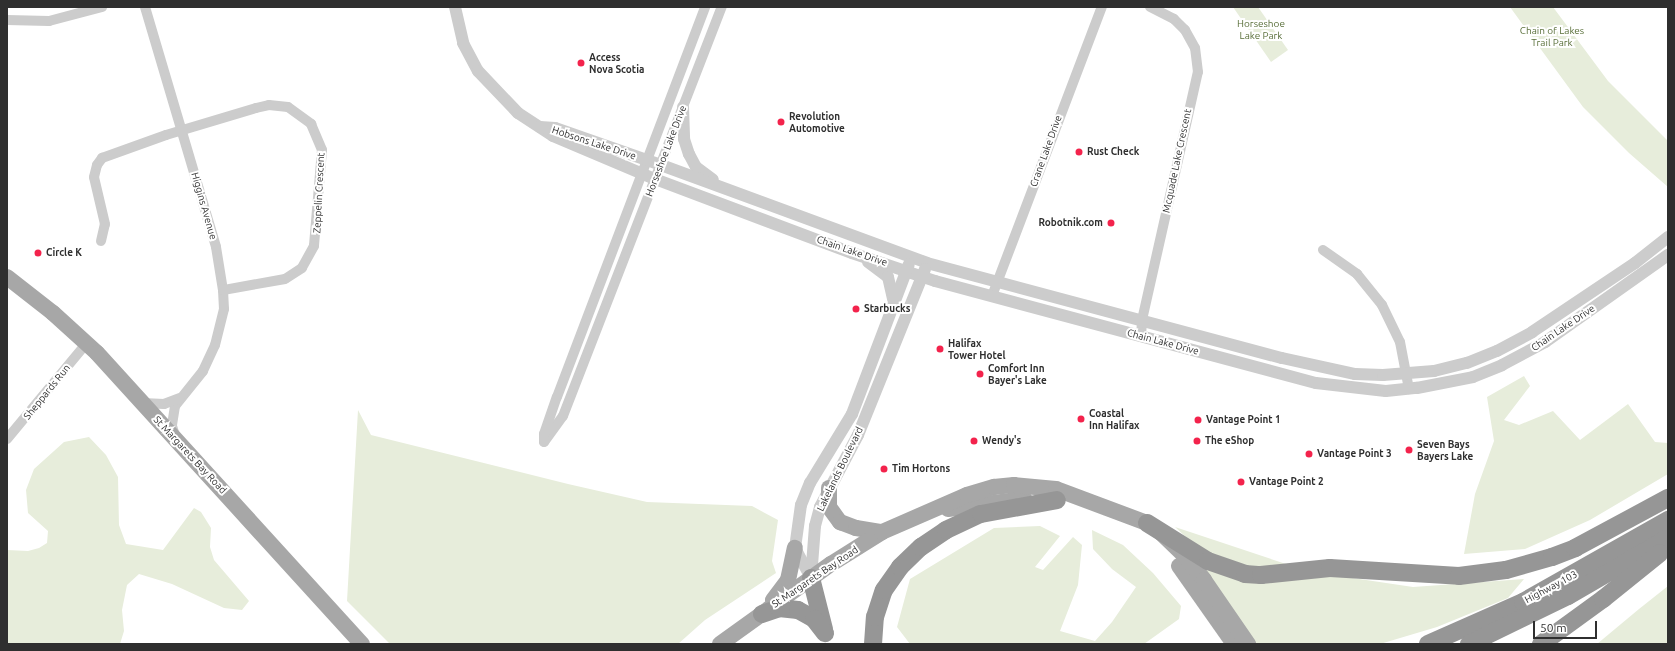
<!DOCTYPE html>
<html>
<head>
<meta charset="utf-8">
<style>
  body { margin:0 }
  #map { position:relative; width:1675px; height:651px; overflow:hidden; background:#fff; font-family:Ubuntu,sans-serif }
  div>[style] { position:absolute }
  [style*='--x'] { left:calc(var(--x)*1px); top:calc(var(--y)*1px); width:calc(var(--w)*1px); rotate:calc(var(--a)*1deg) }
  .green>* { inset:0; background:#e7eddb }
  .minor>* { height:10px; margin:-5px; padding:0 5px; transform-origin:5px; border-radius:5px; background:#ccc }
  .tertiary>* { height:12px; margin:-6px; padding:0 6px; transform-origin:6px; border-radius:6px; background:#ccc }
  .primary>* { height:16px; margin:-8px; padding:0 8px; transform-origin:8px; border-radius:8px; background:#a7a7a7 }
  .motorway>* { height:18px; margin:-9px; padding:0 9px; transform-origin:9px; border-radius:9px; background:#969696 }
  .dots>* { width:11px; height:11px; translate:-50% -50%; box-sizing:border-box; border:2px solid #fff; border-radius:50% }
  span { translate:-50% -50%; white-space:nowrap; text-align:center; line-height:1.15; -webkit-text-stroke:4px #fff; paint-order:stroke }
  .park-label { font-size:10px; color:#586e38 }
  .poi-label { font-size:10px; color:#2f2f2f; font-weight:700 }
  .left { translate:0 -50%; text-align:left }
  .right { translate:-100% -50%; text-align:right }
  .street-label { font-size:10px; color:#2f2f2f }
  .frame { position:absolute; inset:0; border:8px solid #2f2f2f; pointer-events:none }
  .scale { position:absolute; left:1533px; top:621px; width:64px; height:18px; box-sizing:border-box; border:2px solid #2f2f2f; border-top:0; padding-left:5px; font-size:12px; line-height:14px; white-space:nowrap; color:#2f2f2f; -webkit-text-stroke:3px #fff; paint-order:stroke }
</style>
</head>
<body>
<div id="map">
  <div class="green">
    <div style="clip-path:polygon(1233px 7px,1258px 7px,1288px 50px,1271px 62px)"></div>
    <div style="clip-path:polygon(1510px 7px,1553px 7px,1608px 81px,1668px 141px,1668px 187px,1629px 153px,1583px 107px)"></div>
    <div style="clip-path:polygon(1524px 376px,1530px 386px,1504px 420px,1519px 425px,1553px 411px,1580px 440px,1628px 404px,1655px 442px,1668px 443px,1668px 474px,1590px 520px,1525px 549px,1464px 554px,1475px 494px,1494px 441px,1487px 397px)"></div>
    <div style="clip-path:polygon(358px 410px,371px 435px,568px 484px,647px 502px,752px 506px,778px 520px,772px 561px,776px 573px,705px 620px,678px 644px,390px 644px,347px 601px)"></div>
    <div style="clip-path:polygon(89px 437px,106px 455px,118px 477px,119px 525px,126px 544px,163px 550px,194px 508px,201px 512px,211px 528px,210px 547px,214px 560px,249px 601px,242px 610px,224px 608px,172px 584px,139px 574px,127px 585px,122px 610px,124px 631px,120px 644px,7px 644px,7px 550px,28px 551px,39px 548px,47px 543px,48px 531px,28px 513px,26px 490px,34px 469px,64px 442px)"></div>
    <div style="clip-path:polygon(1040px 526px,1060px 536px,1035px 567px,1043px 570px,1073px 537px,1082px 545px,1078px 585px,1060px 631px,1095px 641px,1112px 622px,1136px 587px,1112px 569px,1093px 549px,1092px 530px,1123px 545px,1153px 573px,1181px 606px,1179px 619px,1144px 644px,910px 644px,897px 627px,910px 579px,994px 528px)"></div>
    <div style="clip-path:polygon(1175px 527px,1286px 564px,1268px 568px,1239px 565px,1198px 548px)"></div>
    <div style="clip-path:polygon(1197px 562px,1319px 573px,1413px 587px,1524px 579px,1508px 598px,1437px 627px,1380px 644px,1254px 644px)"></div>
    <div style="clip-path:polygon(1668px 586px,1668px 644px,1597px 644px,1639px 609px)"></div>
  </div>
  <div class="minor">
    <div style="--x:145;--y:7;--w:250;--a:73.5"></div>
    <div style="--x:216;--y:247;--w:44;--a:80.8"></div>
    <div style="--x:223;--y:290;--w:19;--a:87"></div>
    <div style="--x:224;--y:309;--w:37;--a:104"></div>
    <div style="--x:215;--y:345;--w:29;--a:115"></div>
    <div style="--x:203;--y:371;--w:45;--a:128.7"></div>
    <div style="--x:175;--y:406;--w:20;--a:99"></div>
    <div style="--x:172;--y:426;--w:10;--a:73"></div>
    <div style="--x:7;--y:20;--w:42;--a:1.4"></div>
    <div style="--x:49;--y:21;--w:55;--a:-14.8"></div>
    <div style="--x:101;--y:241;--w:17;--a:-77"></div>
    <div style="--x:105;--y:224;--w:48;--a:-103.2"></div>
    <div style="--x:94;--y:177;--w:12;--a:-76"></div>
    <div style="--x:97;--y:165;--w:9;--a:-54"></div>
    <div style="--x:102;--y:158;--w:68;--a:-19.8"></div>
    <div style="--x:166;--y:135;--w:94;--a:-16.7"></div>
    <div style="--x:256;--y:108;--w:13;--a:-13"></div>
    <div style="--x:269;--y:105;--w:19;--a:6"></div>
    <div style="--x:288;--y:107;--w:29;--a:36"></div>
    <div style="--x:311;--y:124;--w:28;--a:67"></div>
    <div style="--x:322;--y:150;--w:96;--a:94.8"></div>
    <div style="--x:314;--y:246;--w:25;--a:119"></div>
    <div style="--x:302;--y:268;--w:20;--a:147"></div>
    <div style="--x:285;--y:279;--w:63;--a:169.9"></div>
    <div style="--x:1323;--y:250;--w:42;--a:35.2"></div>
    <div style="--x:1357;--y:274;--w:40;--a:51"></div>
    <div style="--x:1382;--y:305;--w:41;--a:64.1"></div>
    <div style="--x:1400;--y:342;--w:48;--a:79.2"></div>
    <div style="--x:992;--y:296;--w:309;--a:-69.2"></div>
    <div style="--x:1141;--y:336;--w:16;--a:-86"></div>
    <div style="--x:1142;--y:320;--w:254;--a:-77.3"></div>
    <div style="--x:1198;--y:72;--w:24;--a:-97"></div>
    <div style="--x:1195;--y:48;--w:21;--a:-119"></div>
    <div style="--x:1185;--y:30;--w:16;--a:-135"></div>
    <div style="--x:1174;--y:19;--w:27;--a:-153"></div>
    <div style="--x:143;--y:403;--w:21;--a:3"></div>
    <div style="--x:164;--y:404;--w:17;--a:-21"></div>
    <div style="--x:7;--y:439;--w:124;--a:-50.3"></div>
    <div style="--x:544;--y:442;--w:32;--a:-54"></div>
    <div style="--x:563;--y:416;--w:439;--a:-68.8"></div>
    <div style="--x:544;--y:442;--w:8;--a:-90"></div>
    <div style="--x:544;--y:434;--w:39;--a:-71"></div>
    <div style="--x:557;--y:397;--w:417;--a:-69.2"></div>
  </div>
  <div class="tertiary">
    <div style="--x:455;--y:7;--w:37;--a:77"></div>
    <div style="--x:463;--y:43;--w:32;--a:62"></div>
    <div style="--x:478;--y:71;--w:58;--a:46.4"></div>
    <div style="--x:518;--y:113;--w:42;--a:33.3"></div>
    <div style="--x:553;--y:136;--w:111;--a:22.9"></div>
    <div style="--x:655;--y:179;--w:210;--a:20.6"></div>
    <div style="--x:852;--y:253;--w:88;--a:18.6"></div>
    <div style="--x:935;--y:281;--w:394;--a:15"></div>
    <div style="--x:1316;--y:383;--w:70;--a:6.5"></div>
    <div style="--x:1386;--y:391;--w:31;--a:-6"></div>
    <div style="--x:1417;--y:388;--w:57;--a:-11.1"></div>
    <div style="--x:1473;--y:377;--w:31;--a:-22"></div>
    <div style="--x:1502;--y:365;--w:49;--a:-28.1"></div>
    <div style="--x:1545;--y:342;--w:151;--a:-35.3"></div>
    <div style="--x:683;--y:107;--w:32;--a:88"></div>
    <div style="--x:684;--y:139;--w:16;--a:72"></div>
    <div style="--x:689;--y:154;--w:15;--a:62"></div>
    <div style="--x:696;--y:167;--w:21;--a:37"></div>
    <div style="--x:540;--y:127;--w:15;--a:4"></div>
    <div style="--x:555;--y:128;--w:112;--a:19.2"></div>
    <div style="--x:661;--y:165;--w:283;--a:20.2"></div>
    <div style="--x:927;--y:263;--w:367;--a:15"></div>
    <div style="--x:1282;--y:358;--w:75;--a:12.4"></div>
    <div style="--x:1355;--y:374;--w:28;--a:2"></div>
    <div style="--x:1383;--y:375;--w:51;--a:-4.5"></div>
    <div style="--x:1434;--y:371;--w:34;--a:-14"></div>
    <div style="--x:1467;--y:363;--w:32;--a:-22"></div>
    <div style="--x:1497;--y:351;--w:40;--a:-28"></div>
    <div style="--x:1532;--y:332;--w:124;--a:-33.8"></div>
    <div style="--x:1635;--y:263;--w:42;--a:-38.2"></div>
    <div style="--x:868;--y:262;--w:25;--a:37"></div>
    <div style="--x:888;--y:277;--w:27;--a:77"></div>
    <div style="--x:811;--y:578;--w:34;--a:-118"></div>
    <div style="--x:795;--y:548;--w:43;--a:-82.1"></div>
    <div style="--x:801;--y:505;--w:24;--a:-68"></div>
    <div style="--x:810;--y:483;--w:81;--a:-58.7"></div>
    <div style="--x:852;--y:414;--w:160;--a:-69.2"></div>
    <div style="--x:811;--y:578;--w:52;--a:-85.6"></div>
    <div style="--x:815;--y:526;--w:20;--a:-75"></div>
    <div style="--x:820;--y:507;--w:81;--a:-62.2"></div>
    <div style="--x:858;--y:435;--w:179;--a:-68"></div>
  </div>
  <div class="primary">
    <div style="--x:7;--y:277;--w:58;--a:38"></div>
    <div style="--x:53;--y:313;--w:59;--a:42.3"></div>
    <div style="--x:97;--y:353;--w:394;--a:47.7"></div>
    <div style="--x:829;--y:488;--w:19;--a:90"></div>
    <div style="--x:829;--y:507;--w:19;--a:54"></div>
    <div style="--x:840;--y:522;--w:17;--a:21"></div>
    <div style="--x:856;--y:528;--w:26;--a:9"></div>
    <div style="--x:948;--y:509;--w:77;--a:-7.5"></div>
    <div style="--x:1179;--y:566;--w:95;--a:54.8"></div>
    <div style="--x:773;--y:600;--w:25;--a:-53"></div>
    <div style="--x:788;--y:580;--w:33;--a:-78"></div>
    <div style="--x:720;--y:644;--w:137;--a:-35.8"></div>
    <div style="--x:831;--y:564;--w:60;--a:-32.1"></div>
    <div style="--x:882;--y:532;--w:93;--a:-23.5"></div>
    <div style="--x:967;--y:495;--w:28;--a:-17"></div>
    <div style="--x:994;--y:487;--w:20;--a:-6"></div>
    <div style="--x:1014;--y:485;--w:42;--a:5.4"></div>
    <div style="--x:1056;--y:489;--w:97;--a:20.5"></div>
    <div style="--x:1147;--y:523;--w:13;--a:32"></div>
    <div style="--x:1158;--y:530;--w:36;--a:44"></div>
    <div style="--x:1184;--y:555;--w:32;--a:51"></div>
    <div style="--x:1204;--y:580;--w:78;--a:55.5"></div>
  </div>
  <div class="motorway">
    <div style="--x:1147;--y:523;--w:72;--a:31.9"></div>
    <div style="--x:1208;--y:561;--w:39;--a:19"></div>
    <div style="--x:1245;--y:574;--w:16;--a:4"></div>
    <div style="--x:1261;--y:575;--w:69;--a:-5.8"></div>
    <div style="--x:1330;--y:568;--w:129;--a:3.5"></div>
    <div style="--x:1459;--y:576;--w:47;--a:-7.3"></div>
    <div style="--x:1506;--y:570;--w:48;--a:-15.8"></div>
    <div style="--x:1552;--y:557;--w:25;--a:-21"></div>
    <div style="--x:1575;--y:548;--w:106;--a:-28.3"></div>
    <div style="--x:811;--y:578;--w:53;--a:75.7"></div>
    <div style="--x:762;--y:614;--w:18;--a:-19"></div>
    <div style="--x:779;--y:608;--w:19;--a:6"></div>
    <div style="--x:798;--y:610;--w:18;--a:29"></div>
    <div style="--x:814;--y:619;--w:18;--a:52"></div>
    <div style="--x:873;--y:644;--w:27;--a:-86"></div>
    <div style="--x:875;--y:617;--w:28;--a:-72"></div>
    <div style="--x:884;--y:590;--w:28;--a:-55"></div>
    <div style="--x:900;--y:567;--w:29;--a:-44"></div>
    <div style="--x:921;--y:547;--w:30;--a:-34"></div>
    <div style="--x:946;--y:530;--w:38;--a:-25"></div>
    <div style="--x:981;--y:514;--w:77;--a:-10.4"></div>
    <div style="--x:1428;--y:644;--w:104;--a:-23.9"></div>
    <div style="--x:1523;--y:602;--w:167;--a:-29.5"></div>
    <div style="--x:1469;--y:644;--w:110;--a:-25.9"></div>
    <div style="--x:1568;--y:596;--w:116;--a:-30.1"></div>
    <div style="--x:1541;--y:644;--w:77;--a:-36"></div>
    <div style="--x:1603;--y:599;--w:73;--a:-38.9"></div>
  </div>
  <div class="dots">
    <div style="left:581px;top:63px;background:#f3234c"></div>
    <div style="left:781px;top:122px;background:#f3234c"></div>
    <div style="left:1079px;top:152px;background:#f3234c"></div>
    <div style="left:1111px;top:223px;background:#f3234c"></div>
    <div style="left:38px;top:253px;background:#f3234c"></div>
    <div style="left:856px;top:309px;background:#f3234c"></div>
    <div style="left:940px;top:349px;background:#f3234c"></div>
    <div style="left:980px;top:374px;background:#f3234c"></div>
    <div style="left:1081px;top:419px;background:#f3234c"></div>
    <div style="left:1198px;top:420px;background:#f3234c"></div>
    <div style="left:974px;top:441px;background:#f3234c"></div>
    <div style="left:1197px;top:441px;background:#f3234c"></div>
    <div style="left:1409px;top:450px;background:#f3234c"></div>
    <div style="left:1309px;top:454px;background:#f3234c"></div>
    <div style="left:884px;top:469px;background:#f3234c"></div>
    <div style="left:1241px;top:482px;background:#f3234c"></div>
  </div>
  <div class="park-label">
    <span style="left:1261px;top:29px">Horseshoe<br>Lake Park</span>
    <span style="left:1552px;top:36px">Chain of Lakes<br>Trail Park</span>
  </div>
  <div class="poi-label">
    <span class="left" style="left:589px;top:63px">Access<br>Nova Scotia</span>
    <span class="left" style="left:789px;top:122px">Revolution<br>Automotive</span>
    <span class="left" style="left:1087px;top:152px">Rust Check</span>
    <span class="right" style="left:1103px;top:223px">Robotnik.com</span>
    <span class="left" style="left:46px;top:253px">Circle K</span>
    <span class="left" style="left:864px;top:309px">Starbucks</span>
    <span class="left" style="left:948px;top:349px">Halifax<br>Tower Hotel</span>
    <span class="left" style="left:988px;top:374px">Comfort Inn<br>Bayer's Lake</span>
    <span class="left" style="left:1089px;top:419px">Coastal<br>Inn Halifax</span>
    <span class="left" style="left:1206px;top:420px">Vantage Point 1</span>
    <span class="left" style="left:982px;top:441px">Wendy's</span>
    <span class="left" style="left:1205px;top:441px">The eShop</span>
    <span class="left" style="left:1417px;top:450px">Seven Bays<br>Bayers Lake</span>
    <span class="left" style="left:1317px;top:454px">Vantage Point 3</span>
    <span class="left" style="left:892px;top:469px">Tim Hortons</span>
    <span class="left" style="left:1249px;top:482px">Vantage Point 2</span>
  </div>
  <div class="street-label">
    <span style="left:594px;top:143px;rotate:18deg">Hobsons Lake Drive</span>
    <span style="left:666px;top:151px;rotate:-69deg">Horseshoe Lake Drive</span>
    <span style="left:1046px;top:151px;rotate:-70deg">Crane Lake Drive</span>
    <span style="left:1177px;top:161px;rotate:-78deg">Mcquade Lake Crescent</span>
    <span style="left:319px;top:193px;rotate:-87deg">Zeppelin Crescent</span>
    <span style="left:204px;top:206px;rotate:74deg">Higgins Avenue</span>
    <span style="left:852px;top:251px;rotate:19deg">Chain Lake Drive</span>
    <span style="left:1563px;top:328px;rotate:-34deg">Chain Lake Drive</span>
    <span style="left:1163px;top:342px;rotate:15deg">Chain Lake Drive</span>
    <span style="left:47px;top:392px;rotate:-51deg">Sheppards Run</span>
    <span style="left:190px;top:455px;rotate:47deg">St Margarets Bay Road</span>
    <span style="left:840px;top:469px;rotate:-64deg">Lakelands Boulevard</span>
    <span style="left:815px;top:577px;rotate:-34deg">St Margarets Bay Road</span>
    <span style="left:1551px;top:587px;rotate:-28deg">Highway 103</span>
  </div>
  <div class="frame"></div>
  <div class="scale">50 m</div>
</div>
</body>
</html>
